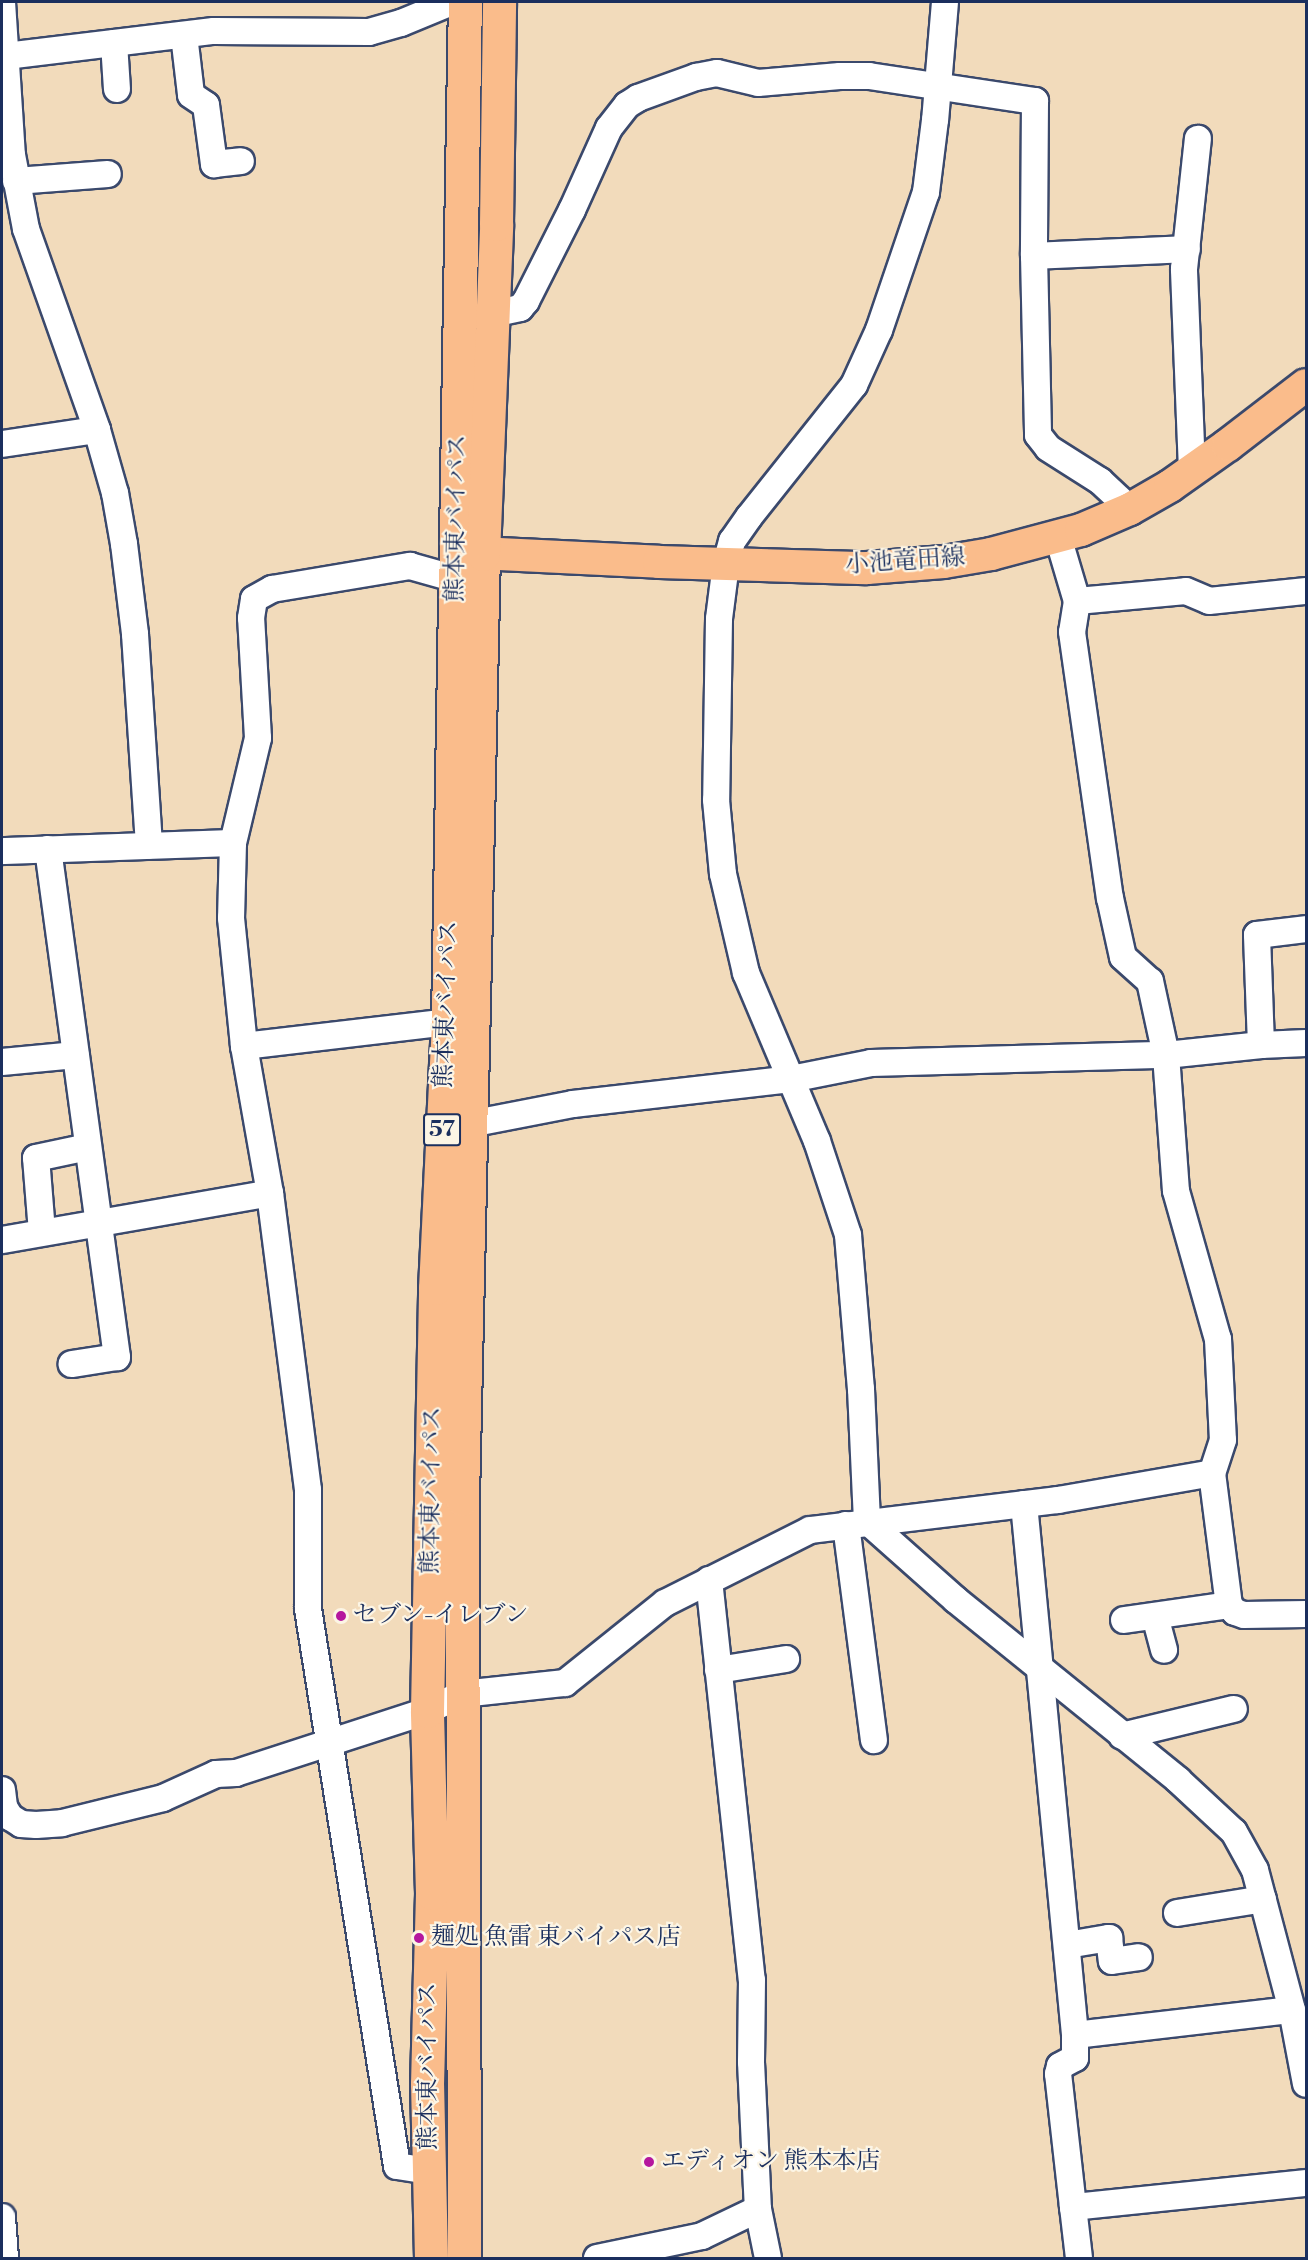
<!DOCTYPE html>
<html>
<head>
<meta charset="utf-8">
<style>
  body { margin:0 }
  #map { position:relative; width:1308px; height:2260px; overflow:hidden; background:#f2dbbb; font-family:"Libre Bodoni","Noto Serif JP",serif }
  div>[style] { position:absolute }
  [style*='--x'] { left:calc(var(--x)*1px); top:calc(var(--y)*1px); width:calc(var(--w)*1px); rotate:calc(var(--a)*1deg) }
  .roads { filter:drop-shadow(2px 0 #3b496c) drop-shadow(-2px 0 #3b496c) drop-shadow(0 2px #3b496c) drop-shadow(0 -2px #3b496c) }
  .minor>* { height:26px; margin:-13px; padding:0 13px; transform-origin:13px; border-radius:13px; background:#fff }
  .major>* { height:32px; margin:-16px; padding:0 16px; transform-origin:16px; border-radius:16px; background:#fabc8b }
  .highway>* { height:33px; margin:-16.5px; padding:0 16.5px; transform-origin:16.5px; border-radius:16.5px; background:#fabc8b }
  .dots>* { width:16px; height:16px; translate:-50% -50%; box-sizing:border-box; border:3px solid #fcf5e5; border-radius:50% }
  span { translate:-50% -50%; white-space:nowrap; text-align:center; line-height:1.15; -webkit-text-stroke:4.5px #fcf5e5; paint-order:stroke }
  .shield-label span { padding:2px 4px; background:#fcf5e5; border:2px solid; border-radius:4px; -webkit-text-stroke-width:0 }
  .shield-label { font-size:22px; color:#1b2f5e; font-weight:700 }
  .street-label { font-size:24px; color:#1b2f5e }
  .poi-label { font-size:24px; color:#1b2f5e }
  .left { translate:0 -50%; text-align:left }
  .frame { position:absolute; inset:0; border:3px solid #1b2f5e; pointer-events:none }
</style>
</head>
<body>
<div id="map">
  <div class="roads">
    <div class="minor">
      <div style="--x:2;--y:2;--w:153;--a:86.3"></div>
      <div style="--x:12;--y:155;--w:75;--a:79.3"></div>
      <div style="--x:26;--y:229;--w:213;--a:70.5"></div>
      <div style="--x:97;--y:430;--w:66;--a:74.1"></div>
      <div style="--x:115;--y:493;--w:52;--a:80"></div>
      <div style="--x:124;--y:544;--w:91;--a:83"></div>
      <div style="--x:135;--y:634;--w:212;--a:86.2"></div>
      <div style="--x:945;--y:2;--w:118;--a:94.8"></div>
      <div style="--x:935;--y:120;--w:73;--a:97.1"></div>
      <div style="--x:926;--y:192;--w:146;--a:108.8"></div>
      <div style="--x:879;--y:330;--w:60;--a:114.4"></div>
      <div style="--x:854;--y:385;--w:169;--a:128.5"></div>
      <div style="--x:749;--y:517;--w:29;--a:125"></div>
      <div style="--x:732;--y:541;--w:24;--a:105"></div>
      <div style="--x:726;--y:564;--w:55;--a:97.3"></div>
      <div style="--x:719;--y:619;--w:181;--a:90.9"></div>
      <div style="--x:716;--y:800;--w:74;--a:84.6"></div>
      <div style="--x:723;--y:874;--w:102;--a:76.9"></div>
      <div style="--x:746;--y:973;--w:182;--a:67.1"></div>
      <div style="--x:817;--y:1141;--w:99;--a:71.7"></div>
      <div style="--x:848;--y:1235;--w:155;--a:85.2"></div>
      <div style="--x:861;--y:1389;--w:132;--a:87.4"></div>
      <div style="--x:867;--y:1521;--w:119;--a:41.6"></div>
      <div style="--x:956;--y:1600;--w:286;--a:39"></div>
      <div style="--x:1178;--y:1780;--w:76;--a:42.9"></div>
      <div style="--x:1234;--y:1832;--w:43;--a:61.1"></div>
      <div style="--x:1255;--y:1870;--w:145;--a:75.2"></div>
      <div style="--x:1292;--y:2010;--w:75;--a:79.3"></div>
      <div style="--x:184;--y:35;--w:60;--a:83.3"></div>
      <div style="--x:191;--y:95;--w:18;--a:34"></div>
      <div style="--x:206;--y:105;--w:60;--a:82.3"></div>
      <div style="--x:214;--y:164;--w:27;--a:-6"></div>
      <div style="--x:114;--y:43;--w:46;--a:86.3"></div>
      <div style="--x:6;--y:56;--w:209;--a:-6.9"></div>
      <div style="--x:214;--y:31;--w:155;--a:0.4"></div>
      <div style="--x:369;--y:32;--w:33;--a:-16"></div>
      <div style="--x:401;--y:23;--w:55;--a:-22.4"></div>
      <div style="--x:16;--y:181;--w:92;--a:-4.4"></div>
      <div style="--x:1034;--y:256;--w:153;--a:-2.6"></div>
      <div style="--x:492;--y:314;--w:29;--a:-12"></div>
      <div style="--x:520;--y:308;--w:9;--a:-49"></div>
      <div style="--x:526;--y:301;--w:102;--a:-63.2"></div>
      <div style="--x:572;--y:210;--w:90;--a:-65.7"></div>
      <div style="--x:609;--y:128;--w:29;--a:-52"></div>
      <div style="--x:627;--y:105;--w:13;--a:-32"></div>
      <div style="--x:638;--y:98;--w:62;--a:-19.9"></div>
      <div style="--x:696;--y:77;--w:21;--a:-11"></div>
      <div style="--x:717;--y:73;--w:42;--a:13.7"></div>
      <div style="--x:758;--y:83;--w:82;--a:-4.9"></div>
      <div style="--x:840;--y:76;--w:29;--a:0"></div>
      <div style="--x:869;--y:76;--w:168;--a:8.6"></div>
      <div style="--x:1035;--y:101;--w:155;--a:90.4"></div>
      <div style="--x:1034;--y:256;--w:179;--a:88.7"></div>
      <div style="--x:1038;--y:435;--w:16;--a:52"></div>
      <div style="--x:1048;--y:448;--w:62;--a:32.4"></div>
      <div style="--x:1100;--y:481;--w:41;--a:43"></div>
      <div style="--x:2;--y:444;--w:96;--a:-8.4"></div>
      <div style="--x:1192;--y:470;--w:201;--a:-92.3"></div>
      <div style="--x:1184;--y:269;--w:131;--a:-83.9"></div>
      <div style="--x:1058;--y:537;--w:67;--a:73.5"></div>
      <div style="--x:1077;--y:601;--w:31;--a:99"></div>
      <div style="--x:1072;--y:632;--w:269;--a:81.9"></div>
      <div style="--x:1110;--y:898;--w:60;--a:77.6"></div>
      <div style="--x:1123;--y:957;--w:36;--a:42"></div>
      <div style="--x:1150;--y:981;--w:76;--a:77.8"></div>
      <div style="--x:1166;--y:1055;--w:136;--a:85.8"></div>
      <div style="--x:1176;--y:1191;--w:154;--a:74.2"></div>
      <div style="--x:1218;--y:1339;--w:101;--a:87.2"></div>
      <div style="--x:1223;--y:1440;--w:35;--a:108"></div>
      <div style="--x:1212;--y:1473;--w:133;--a:82.7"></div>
      <div style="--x:1229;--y:1605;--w:9;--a:49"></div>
      <div style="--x:1235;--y:1612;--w:9;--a:18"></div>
      <div style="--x:1244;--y:1615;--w:62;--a:-0.9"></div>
      <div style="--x:1077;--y:601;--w:109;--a:-5.2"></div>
      <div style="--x:1186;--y:591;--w:25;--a:23"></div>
      <div style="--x:1209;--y:601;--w:98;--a:-5.9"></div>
      <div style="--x:233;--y:843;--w:108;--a:-76.6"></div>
      <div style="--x:258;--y:738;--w:120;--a:-93.3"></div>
      <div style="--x:251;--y:618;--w:19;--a:-81"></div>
      <div style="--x:254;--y:599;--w:21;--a:-29"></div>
      <div style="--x:272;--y:589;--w:140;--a:-9.5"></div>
      <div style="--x:410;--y:566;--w:48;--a:15.8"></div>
      <div style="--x:48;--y:849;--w:513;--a:82.27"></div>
      <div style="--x:117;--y:1357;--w:46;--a:171.2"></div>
      <div style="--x:2;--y:851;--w:231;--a:-2"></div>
      <div style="--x:233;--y:843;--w:75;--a:91.5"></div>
      <div style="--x:231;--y:918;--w:129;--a:84.2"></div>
      <div style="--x:244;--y:1046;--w:149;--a:80"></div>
      <div style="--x:270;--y:1193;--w:299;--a:82.7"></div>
      <div style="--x:308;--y:1490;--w:119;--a:90"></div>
      <div style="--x:308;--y:1609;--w:564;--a:80.92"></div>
      <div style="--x:397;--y:2166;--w:32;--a:9"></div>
      <div style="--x:1261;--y:1045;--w:110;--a:-92.1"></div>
      <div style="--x:1257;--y:935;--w:49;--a:-7"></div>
      <div style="--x:244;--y:1046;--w:205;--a:-6.7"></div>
      <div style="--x:2;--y:1062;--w:74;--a:-5.4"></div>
      <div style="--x:470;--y:1124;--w:105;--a:-11"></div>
      <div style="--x:573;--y:1104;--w:219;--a:-6.5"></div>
      <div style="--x:791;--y:1079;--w:82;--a:-11.3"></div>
      <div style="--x:871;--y:1063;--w:295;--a:-1.6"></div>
      <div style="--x:1166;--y:1055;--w:96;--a:-6"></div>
      <div style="--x:1261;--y:1045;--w:45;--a:-2.5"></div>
      <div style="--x:42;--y:1232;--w:74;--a:-94.6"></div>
      <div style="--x:36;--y:1158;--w:53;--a:-11.9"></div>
      <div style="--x:2;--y:1240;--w:272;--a:-9.9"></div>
      <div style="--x:1024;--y:1504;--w:533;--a:84.51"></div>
      <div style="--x:1075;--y:2035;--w:218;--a:-6.6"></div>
      <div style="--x:846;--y:1525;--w:217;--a:82.6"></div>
      <div style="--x:709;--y:1580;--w:402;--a:83.9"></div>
      <div style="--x:752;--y:1980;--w:82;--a:90.7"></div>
      <div style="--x:751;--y:2062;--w:147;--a:87.3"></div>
      <div style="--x:758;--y:2209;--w:50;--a:78.5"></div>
      <div style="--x:1155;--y:1616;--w:35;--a:75"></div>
      <div style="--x:1124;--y:1620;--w:106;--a:-8.1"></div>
      <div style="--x:718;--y:1670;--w:69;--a:-9.2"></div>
      <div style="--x:1122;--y:1736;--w:115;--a:-13.6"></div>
      <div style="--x:2;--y:1790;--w:17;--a:83"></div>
      <div style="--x:4;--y:1807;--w:12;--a:59"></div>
      <div style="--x:10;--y:1817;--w:13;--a:32"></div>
      <div style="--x:21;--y:1824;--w:15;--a:4"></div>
      <div style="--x:36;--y:1825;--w:26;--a:-4"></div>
      <div style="--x:62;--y:1823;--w:104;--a:-13.9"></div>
      <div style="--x:163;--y:1798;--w:58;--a:-24.4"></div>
      <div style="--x:216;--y:1774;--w:20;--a:-3"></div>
      <div style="--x:236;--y:1773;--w:201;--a:-18"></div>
      <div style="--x:427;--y:1711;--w:39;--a:-26"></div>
      <div style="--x:462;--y:1694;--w:104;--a:-6.1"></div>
      <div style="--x:565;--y:1683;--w:128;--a:-38.7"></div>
      <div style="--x:665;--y:1603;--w:162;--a:-26.7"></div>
      <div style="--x:810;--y:1530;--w:250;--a:-6.9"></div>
      <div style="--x:1058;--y:1500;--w:156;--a:-9.9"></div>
      <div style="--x:1177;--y:1913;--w:87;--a:-9.2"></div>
      <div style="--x:1067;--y:1945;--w:43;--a:-9.5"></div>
      <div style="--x:1109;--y:1938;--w:23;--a:83"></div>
      <div style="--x:1112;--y:1961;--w:27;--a:-8"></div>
      <div style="--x:1073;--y:2207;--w:134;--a:-96.4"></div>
      <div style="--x:1058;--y:2074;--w:8;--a:-76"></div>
      <div style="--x:1060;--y:2066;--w:17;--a:-28"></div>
      <div style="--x:1075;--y:2058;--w:23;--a:-90"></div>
      <div style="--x:2;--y:2217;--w:41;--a:85.8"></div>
      <div style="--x:597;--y:2258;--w:107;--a:-11.8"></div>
      <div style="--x:702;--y:2236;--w:62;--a:-25.7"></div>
      <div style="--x:1079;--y:2258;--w:51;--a:-96.7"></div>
      <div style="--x:1073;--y:2207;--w:234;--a:-5.9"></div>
    </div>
    <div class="major">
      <div style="--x:458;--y:552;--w:201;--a:2.8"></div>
      <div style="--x:659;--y:562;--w:208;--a:1.7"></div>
      <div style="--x:867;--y:568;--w:77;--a:-4.5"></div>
      <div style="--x:944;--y:562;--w:48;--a:-9.7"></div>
      <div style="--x:991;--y:554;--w:93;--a:-14.9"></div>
      <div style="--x:1081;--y:530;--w:53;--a:-23.2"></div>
      <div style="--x:1130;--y:509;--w:46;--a:-29.9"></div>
      <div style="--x:1170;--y:486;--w:71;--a:-35.3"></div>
      <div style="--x:1228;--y:445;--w:98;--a:-37.6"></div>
    </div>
    <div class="highway">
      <div style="--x:431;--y:2258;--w:174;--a:-91.3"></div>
      <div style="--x:427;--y:2084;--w:191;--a:-88.5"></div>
      <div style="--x:432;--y:1893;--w:182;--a:-91.6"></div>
      <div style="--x:427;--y:1711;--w:423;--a:-88.9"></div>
      <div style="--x:435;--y:1288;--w:266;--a:-87.2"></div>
      <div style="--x:448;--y:1022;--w:1020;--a:-89.05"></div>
      <div style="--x:464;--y:2258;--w:759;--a:-90.15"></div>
      <div style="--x:462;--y:1499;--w:945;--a:-88.73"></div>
      <div style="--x:483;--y:554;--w:330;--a:-87.7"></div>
      <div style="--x:496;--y:224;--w:222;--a:-89.2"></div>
    </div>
  </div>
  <div class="dots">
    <div style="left:341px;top:1616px;background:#b5179e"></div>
    <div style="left:419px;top:1938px;background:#b5179e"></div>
    <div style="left:649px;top:2162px;background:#b5179e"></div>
  </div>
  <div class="shield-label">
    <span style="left:442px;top:1130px">57</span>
  </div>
  <div class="street-label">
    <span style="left:457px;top:518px;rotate:-89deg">熊本東バイパス</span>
    <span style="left:905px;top:562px;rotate:-4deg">小池竜田線</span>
    <span style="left:447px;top:1004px;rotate:-88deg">熊本東バイパス</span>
    <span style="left:432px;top:1490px;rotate:-89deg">熊本東バイパス</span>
    <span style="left:429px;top:2066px;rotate:-90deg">熊本東バイパス</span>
  </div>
  <div class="poi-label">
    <span class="left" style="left:353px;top:1616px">セブン-イレブン</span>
    <span class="left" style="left:431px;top:1938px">麺処 魚雷 東バイパス店</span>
    <span class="left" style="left:661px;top:2162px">エディオン 熊本本店</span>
  </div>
  <div class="frame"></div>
</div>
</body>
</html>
